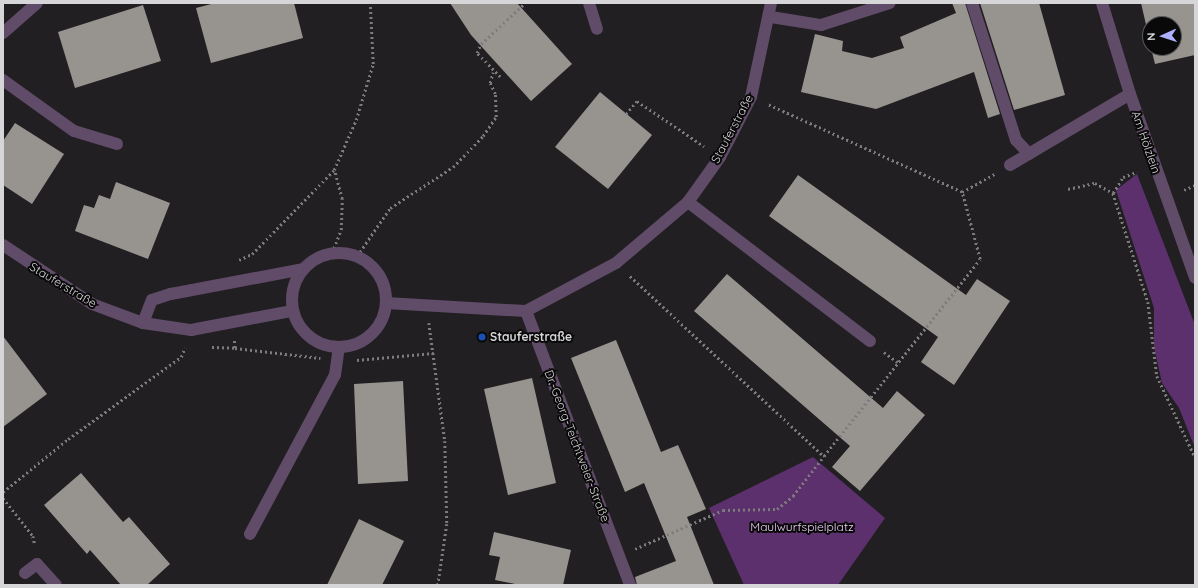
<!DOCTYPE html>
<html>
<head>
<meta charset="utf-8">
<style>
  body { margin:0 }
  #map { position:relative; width:1198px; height:588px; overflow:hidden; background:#211f22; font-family:Quicksand,sans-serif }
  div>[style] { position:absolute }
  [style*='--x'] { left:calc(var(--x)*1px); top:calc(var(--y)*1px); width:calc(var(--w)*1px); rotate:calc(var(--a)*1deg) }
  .green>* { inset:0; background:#5c306d }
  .building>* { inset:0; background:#979490 }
  .path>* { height:2.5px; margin-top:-1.25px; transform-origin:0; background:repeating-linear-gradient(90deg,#7c7b7d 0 2px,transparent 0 5px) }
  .minor>* { height:12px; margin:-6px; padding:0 6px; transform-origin:6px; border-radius:6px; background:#604b68 }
  .minor>.ring { margin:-6px; padding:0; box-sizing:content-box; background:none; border:12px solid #604b68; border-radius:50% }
  .dots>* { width:11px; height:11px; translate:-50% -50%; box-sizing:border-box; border:2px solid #0a090a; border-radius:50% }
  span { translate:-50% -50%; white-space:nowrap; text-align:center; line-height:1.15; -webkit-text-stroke:4px #0a090a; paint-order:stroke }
  .street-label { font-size:12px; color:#d6d5d7 }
  .poi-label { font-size:12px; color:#d6d5d7; font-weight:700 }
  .left { translate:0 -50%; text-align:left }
  .park-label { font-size:12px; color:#eacff5 }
  .frame { position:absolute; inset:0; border:4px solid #d6d5d7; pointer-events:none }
  .north { position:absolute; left:1142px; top:16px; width:40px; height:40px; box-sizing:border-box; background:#0a090a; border:1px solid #5c5b5c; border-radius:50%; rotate:267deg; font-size:11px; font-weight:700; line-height:16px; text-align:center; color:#d6d5d7 }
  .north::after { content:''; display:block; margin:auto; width:14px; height:18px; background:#acaffb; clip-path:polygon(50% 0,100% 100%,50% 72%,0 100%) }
</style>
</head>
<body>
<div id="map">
  <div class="green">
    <div style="clip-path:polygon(1137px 174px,1195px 325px,1195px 448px,1179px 408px,1162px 383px,1154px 347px,1154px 308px,1116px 190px)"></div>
    <div style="clip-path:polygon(813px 457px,885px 518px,838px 585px,744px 585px,709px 508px)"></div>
  </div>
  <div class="building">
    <div style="clip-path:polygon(215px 3px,294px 3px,303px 38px,211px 63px,196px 8px)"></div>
    <div style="clip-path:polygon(450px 3px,517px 3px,572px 64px,531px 101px,471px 35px)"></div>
    <div style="clip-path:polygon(952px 3px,965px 3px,1000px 114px,988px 118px,974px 72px,876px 109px,801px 92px,815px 34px,843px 41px,842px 51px,872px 58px,904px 48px,900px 37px,956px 13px)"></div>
    <div style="clip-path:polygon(980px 3px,1039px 3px,1065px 95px,1014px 110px)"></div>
    <div style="clip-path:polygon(1141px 3px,1195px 3px,1195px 55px,1155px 64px,1151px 48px,1174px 48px,1174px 24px,1150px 24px,1150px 42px)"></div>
    <div style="clip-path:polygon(143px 5px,161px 61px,75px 88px,58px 32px)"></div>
    <div style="clip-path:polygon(600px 92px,652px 135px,608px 189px,555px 147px)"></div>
    <div style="clip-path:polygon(15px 123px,64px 154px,32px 204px,3px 185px,3px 141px)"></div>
    <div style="clip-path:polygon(798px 175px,966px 295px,977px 279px,1010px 301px,954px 385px,921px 362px,938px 337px,769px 216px)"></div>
    <div style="clip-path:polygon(116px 182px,170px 203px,148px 259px,75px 231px,84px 205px,94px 208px,99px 195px,110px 199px)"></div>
    <div style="clip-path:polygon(727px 274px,883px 408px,897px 391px,925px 415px,860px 491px,832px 467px,850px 446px,694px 311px)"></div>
    <div style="clip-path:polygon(3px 336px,47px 394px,3px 427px)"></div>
    <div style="clip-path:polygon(616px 340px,661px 452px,678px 445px,706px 509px,687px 517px,714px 585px,637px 585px,635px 577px,676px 561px,644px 483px,625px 492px,571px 358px)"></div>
    <div style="clip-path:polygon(532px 378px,556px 483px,508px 495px,484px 389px)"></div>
    <div style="clip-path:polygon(403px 381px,408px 481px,358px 484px,354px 384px)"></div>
    <div style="clip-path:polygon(81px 473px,123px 522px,129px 517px,170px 564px,147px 585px,121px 585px,90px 550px,87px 554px,44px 505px)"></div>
    <div style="clip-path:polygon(359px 519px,404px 541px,382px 585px,327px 585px)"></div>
    <div style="clip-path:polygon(494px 532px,571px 550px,563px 585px,520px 585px,495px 580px,500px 557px,489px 555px)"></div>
  </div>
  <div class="path">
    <div style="--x:437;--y:3;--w:1;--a:0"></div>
    <div style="--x:500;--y:77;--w:33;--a:-134"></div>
    <div style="--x:477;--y:53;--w:10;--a:-66"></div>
    <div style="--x:481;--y:44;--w:60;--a:-43"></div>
    <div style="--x:626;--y:114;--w:17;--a:-50"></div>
    <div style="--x:637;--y:101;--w:81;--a:33.9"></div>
    <div style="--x:1068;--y:189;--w:28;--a:-13"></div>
    <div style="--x:1095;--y:183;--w:21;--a:29"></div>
    <div style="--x:1113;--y:193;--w:114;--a:72.2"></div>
    <div style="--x:1148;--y:302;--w:75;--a:83.1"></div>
    <div style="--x:1157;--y:376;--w:89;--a:64.9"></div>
    <div style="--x:1184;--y:190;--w:12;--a:-24"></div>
    <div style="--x:962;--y:192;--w:38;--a:-29"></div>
    <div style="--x:1113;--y:193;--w:19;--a:-58"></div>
    <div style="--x:1123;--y:177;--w:15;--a:-20"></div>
    <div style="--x:332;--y:253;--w:25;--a:-69"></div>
    <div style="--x:341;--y:230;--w:31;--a:-88"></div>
    <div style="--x:342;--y:199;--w:30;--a:-105"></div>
    <div style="--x:334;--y:170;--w:55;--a:-66.3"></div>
    <div style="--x:356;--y:120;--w:59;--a:-73.1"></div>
    <div style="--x:373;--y:64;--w:61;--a:-92.8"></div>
    <div style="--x:357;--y:256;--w:58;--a:-55.5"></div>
    <div style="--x:390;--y:208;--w:75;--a:-33.1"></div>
    <div style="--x:453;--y:167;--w:43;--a:-45.9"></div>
    <div style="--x:483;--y:136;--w:23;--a:-56"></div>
    <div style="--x:496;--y:117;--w:23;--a:-92"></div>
    <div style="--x:495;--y:94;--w:12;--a:-114"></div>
    <div style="--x:490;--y:83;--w:11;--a:-75"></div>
    <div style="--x:239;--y:260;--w:14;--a:-25"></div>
    <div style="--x:252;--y:254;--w:117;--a:-45.7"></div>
    <div style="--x:630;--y:276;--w:265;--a:42.9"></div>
    <div style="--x:824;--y:456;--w:251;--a:-51.6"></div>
    <div style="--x:980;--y:259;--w:69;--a:-105"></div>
    <div style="--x:962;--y:192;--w:213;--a:-155.8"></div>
    <div style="--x:429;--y:323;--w:119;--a:82.3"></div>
    <div style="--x:445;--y:441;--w:83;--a:88.6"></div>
    <div style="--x:447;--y:524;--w:62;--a:98.4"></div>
    <div style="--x:212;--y:347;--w:23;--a:2"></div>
    <div style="--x:235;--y:348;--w:8;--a:-97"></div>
    <div style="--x:235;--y:348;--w:86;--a:6.7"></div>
    <div style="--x:884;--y:352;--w:17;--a:36"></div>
    <div style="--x:357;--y:360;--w:77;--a:-5.2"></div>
    <div style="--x:3;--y:492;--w:84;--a:-39.2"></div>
    <div style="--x:68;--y:439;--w:140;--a:-36"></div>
    <div style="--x:181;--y:357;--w:10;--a:-66"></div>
    <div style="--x:3;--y:498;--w:48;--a:51.7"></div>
    <div style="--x:33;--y:536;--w:9;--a:77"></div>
    <div style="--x:635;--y:549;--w:96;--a:-23.9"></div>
    <div style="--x:723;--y:510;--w:54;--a:-1.1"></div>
    <div style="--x:777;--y:509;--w:21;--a:-39"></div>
    <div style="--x:793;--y:496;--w:51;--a:-52.2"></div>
  </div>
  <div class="minor">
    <div style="--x:589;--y:3;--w:27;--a:73"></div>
    <div style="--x:972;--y:3;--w:144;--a:72.2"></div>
    <div style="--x:1016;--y:140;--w:19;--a:47"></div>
    <div style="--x:1102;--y:3;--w:95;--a:72.9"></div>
    <div style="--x:1130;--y:94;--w:195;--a:70.5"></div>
    <div style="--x:771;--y:17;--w:51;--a:9.1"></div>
    <div style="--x:821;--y:25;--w:72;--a:-17.7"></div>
    <div style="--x:3;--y:33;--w:45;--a:-41.4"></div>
    <div style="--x:3;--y:80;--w:87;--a:35.7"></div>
    <div style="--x:74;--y:131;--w:45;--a:16.8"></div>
    <div style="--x:1010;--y:165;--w:139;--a:-30.6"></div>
    <div style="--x:688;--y:202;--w:229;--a:37.4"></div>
    <div style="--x:3;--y:245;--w:107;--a:33.5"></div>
    <div style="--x:92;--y:304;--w:54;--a:20.4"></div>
    <div style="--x:143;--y:323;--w:49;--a:8.3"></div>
    <div style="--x:191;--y:330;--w:103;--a:-10.7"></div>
    <div class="ring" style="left:292px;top:253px;width:82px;height:82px"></div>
    <div style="--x:386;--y:303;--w:140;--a:3.3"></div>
    <div style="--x:526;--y:311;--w:102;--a:-28.1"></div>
    <div style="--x:616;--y:263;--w:94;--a:-40.3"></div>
    <div style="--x:688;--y:202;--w:55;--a:-54.6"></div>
    <div style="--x:720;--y:157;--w:68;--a:-62.7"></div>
    <div style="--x:751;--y:97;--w:96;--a:-78"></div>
    <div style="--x:526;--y:311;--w:293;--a:69.2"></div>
    <div style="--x:143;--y:323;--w:25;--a:-69"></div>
    <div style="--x:152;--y:300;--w:20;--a:-18"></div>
    <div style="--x:171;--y:294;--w:134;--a:-10.7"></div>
    <div style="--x:250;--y:534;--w:180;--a:-61.9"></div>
    <div style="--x:335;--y:375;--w:27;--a:-82"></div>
    <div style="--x:25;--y:573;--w:15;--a:-37"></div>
    <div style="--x:37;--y:564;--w:28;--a:48"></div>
  </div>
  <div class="dots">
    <div style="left:482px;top:337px;background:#1a4fb4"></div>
  </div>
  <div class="street-label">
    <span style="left:732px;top:129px;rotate:-62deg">Stauferstraße</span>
    <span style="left:1146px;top:142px;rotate:71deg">Am Hölzlein</span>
    <span style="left:63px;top:285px;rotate:31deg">Stauferstraße</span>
    <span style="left:577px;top:446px;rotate:69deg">Dr.-Georg-Teichtweier-Straße</span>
  </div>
  <div class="poi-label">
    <span class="left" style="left:490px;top:337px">Stauferstraße</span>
  </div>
  <div class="park-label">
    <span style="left:802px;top:527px">Maulwurfspielplatz</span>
  </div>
  <div class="frame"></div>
  <div class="north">N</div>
</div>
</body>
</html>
